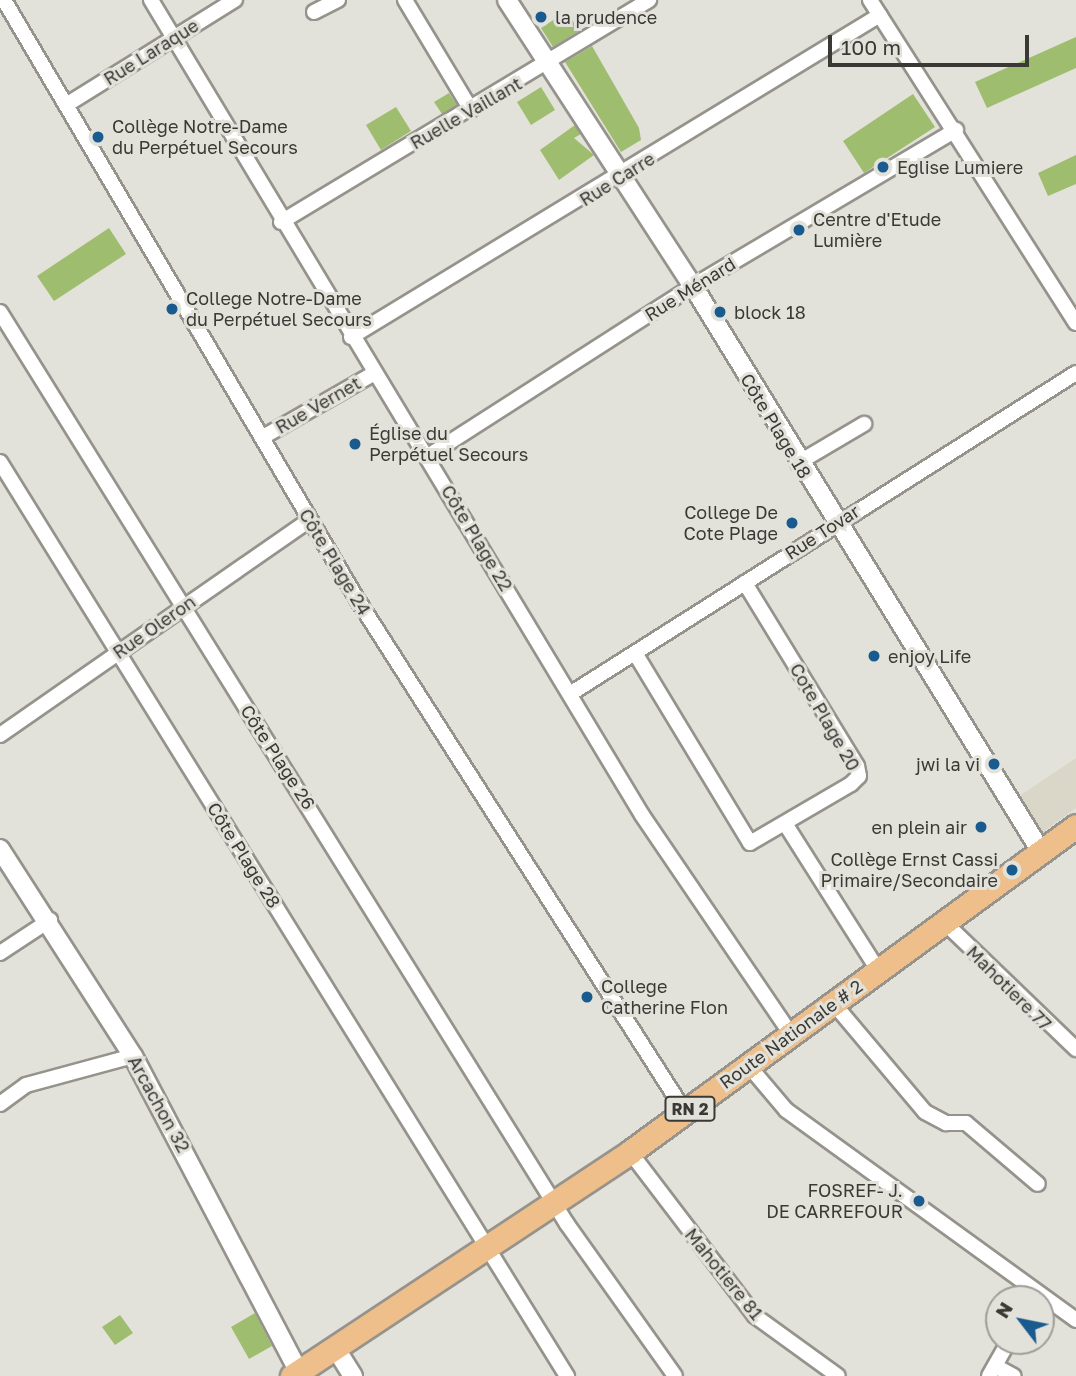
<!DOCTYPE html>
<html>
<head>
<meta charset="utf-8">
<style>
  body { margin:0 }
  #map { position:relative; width:1076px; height:1376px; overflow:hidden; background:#e3e2da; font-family:"Golos Text",sans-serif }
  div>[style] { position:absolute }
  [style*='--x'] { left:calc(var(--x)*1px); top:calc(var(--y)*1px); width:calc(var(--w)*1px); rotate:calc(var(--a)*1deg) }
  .built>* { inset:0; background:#dbd7c8 }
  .building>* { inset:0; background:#9fbd6f }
  .roads { filter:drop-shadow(2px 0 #95938c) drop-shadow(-2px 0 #95938c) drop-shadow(0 2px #95938c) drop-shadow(0 -2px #95938c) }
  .minor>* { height:14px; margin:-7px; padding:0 7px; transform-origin:7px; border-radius:7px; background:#fff }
  .tertiary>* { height:18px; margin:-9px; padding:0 9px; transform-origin:9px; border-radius:9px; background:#fff }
  .primary>* { height:23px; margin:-11.5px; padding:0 11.5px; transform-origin:11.5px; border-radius:11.5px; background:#eebf8a }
  .dots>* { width:19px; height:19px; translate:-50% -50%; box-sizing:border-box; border:4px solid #e3e2da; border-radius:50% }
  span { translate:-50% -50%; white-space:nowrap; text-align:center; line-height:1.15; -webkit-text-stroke:6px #e3e2da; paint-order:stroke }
  .shield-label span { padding:2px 5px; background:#e3e2da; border:2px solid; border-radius:5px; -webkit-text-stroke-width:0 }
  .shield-label { font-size:16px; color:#3a3936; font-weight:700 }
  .poi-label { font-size:18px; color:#3a3936 }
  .left { translate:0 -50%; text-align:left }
  .right { translate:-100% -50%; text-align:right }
  .street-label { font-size:18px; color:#3a3936 }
  .north { position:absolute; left:985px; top:1285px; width:70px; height:70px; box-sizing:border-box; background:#e3e2da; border:2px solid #9f9e98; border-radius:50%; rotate:302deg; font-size:19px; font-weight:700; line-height:28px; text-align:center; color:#3a3936 }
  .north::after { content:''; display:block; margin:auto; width:24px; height:32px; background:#195a8f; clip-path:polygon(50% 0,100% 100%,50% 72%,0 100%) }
  .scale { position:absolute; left:828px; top:35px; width:201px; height:32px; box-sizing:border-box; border:4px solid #3a3936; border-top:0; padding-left:9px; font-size:21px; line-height:24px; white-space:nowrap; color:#3a3936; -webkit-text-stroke:5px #e3e2da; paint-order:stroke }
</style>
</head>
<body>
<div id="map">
  <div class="built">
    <div style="clip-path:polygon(1076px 758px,1076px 808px,1038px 836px,1015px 799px)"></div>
  </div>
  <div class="building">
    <div style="clip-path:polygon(567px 11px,579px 31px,553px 47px,541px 28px)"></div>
    <div style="clip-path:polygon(1076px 37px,1076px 68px,987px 108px,975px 82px)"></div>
    <div style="clip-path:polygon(592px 46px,639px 128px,641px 140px,621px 152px,565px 62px)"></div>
    <div style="clip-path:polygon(541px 87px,555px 110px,531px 125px,517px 102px)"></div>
    <div style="clip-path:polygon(449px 93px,457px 105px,442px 114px,434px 102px)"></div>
    <div style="clip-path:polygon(913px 94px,935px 127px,864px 173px,843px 141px)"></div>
    <div style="clip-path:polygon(396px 107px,411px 131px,381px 150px,366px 125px)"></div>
    <div style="clip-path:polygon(575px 125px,581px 134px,574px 138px,594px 155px,559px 180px,540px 150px)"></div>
    <div style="clip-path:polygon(1076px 155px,1076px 184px,1048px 196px,1038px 173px)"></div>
    <div style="clip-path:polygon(109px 228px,126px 254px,54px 301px,37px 276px)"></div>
    <div style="clip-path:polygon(255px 1313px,272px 1346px,249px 1359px,231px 1327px)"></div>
    <div style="clip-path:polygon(120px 1315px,133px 1333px,115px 1345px,102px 1327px)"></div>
  </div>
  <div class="roads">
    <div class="minor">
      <div style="--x:4;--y:0;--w:695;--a:59.49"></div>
      <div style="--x:357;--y:599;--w:609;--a:57.41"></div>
      <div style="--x:151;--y:0;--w:951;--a:58.93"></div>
      <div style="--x:642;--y:815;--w:265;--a:55.8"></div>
      <div style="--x:405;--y:0;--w:128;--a:59"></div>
      <div style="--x:870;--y:0;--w:383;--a:57.5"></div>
      <div style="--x:314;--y:12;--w:27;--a:-27"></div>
      <div style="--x:66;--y:105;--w:199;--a:-31.9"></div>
      <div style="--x:281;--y:222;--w:430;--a:-31.1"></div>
      <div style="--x:0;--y:312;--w:1074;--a:58.13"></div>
      <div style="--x:567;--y:1224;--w:186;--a:54.6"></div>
      <div style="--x:351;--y:337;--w:619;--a:-31.33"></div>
      <div style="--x:263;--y:437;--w:127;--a:-29.8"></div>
      <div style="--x:428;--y:456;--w:315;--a:-32.7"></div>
      <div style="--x:693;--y:286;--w:306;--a:-30.7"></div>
      <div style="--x:0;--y:462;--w:1076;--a:58.19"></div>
      <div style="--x:798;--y:463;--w:77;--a:-30.6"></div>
      <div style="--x:635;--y:653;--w:222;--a:58.8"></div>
      <div style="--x:750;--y:843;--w:117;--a:-30.3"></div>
      <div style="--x:851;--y:784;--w:11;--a:-45"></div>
      <div style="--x:859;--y:776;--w:10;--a:-101"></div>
      <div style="--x:857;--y:766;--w:215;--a:-121.5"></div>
      <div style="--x:570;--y:694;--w:599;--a:-32.39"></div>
      <div style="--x:0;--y:735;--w:376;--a:-34.8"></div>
      <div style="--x:786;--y:825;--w:172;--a:57.6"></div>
      <div style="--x:945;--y:923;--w:182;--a:43.9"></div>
      <div style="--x:0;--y:953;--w:60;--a:-33.4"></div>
      <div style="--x:834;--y:1004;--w:141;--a:49.9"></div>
      <div style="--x:925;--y:1112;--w:24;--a:28"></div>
      <div style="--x:946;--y:1123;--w:20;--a:0"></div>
      <div style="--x:966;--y:1123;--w:94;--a:40.3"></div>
      <div style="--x:748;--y:1065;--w:59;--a:49.8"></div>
      <div style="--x:786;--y:1110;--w:358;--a:35.9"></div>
      <div style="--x:0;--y:1104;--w:32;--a:-36"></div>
      <div style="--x:26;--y:1085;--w:111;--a:-15.2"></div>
      <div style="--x:630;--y:1152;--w:206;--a:52.7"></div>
      <div style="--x:755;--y:1316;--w:102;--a:35.9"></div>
      <div style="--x:995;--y:1366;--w:21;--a:28"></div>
      <div style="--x:989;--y:1376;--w:40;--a:-60.3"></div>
    </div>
    <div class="tertiary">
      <div style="--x:507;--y:0;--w:341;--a:57"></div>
      <div style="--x:693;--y:286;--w:666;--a:58.39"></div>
      <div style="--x:0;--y:849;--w:246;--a:57.3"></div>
      <div style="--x:133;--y:1056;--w:357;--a:62.3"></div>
      <div style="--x:336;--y:1349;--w:32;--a:58"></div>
    </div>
    <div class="primary">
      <div style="--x:292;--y:1376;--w:405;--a:-33.5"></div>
      <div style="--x:630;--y:1152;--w:552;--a:-36.16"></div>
    </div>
  </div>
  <div class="dots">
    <div style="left:541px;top:17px;background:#195a8f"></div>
    <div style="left:98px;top:137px;background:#195a8f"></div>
    <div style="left:883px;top:167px;background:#195a8f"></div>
    <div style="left:799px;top:230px;background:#195a8f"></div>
    <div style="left:172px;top:309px;background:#195a8f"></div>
    <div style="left:720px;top:312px;background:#195a8f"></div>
    <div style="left:355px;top:444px;background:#195a8f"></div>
    <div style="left:792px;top:523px;background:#195a8f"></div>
    <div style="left:874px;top:656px;background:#195a8f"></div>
    <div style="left:994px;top:764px;background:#195a8f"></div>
    <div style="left:981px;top:827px;background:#195a8f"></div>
    <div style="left:1012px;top:870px;background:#195a8f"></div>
    <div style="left:587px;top:997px;background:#195a8f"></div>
    <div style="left:919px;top:1201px;background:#195a8f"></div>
  </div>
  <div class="shield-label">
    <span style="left:690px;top:1109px">RN 2</span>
  </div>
  <div class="poi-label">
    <span class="left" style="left:555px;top:17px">la prudence</span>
    <span class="left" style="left:112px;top:137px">Collège Notre-Dame<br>du Perpétuel Secours</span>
    <span class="left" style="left:897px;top:167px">Eglise Lumiere</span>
    <span class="left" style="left:813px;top:230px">Centre d'Etude<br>Lumière</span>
    <span class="left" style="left:186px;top:309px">College Notre-Dame<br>du Perpétuel Secours</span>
    <span class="left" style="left:734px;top:312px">block 18</span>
    <span class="left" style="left:369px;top:444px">Église du<br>Perpétuel Secours</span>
    <span class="right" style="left:778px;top:523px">College De<br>Cote Plage</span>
    <span class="left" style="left:888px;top:656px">enjoy Life</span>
    <span class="right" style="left:980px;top:764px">jwi la vi</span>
    <span class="right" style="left:967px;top:827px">en plein air</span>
    <span class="right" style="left:998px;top:870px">Collège Ernst Cassi<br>Primaire/Secondaire</span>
    <span class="left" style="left:601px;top:997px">College<br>Catherine Flon</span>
    <span class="right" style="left:903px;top:1201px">FOSREF- J.<br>DE CARREFOUR</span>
  </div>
  <div class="street-label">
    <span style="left:151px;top:52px;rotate:-32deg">Rue Laraque</span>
    <span style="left:466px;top:113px;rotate:-30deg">Ruelle Vaillant</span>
    <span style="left:617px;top:179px;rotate:-32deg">Rue Carre</span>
    <span style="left:690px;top:289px;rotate:-32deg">Rue Ménard</span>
    <span style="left:318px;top:405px;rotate:-30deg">Rue Vernet</span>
    <span style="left:776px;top:426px;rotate:59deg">Côte Plage 18</span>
    <span style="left:822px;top:532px;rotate:-33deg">Rue Tovar</span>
    <span style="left:477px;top:538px;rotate:59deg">Côte Plage 22</span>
    <span style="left:335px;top:562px;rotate:59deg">Côte Plage 24</span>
    <span style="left:154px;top:627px;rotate:-35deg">Rue Oleron</span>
    <span style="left:825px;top:717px;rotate:60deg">Cote Plage 20</span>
    <span style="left:278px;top:757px;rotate:57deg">Côte Plage 26</span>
    <span style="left:244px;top:855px;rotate:58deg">Côte Plage 28</span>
    <span style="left:1009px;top:988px;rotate:45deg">Mahotiere 77</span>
    <span style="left:791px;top:1034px;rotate:-36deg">Route Nationale # 2</span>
    <span style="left:159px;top:1104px;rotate:61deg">Arcachon 32</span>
    <span style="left:724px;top:1274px;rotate:51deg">Mahotiere 81</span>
  </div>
  <div class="north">N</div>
  <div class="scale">100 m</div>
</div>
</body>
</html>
